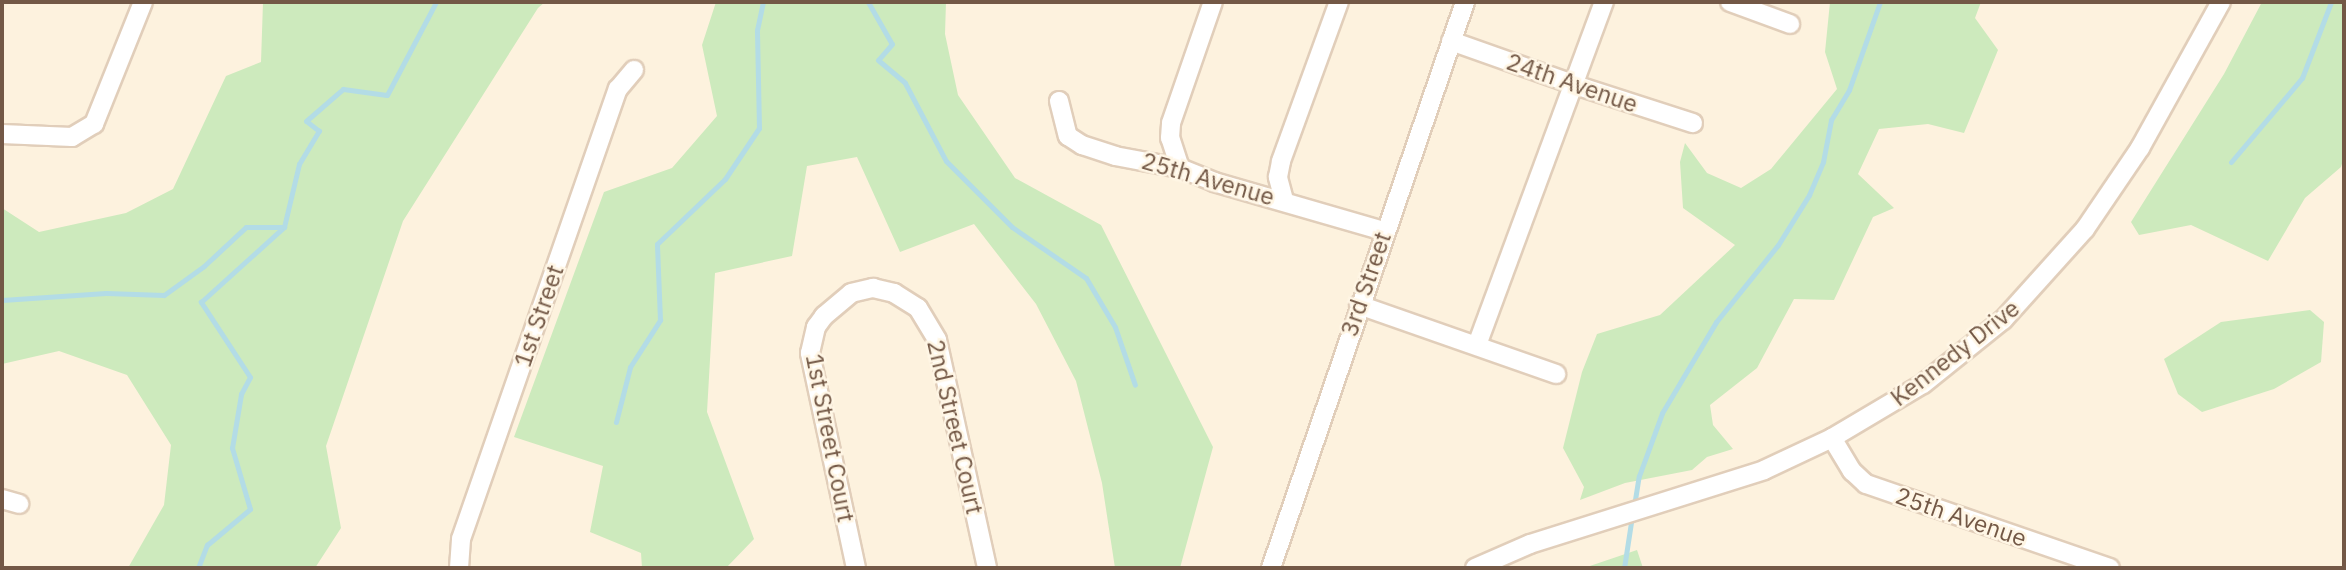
<!DOCTYPE html>
<html>
<head>
<meta charset="utf-8">
<style>
  body { margin:0 }
  #map { position:relative; width:2346px; height:570px; overflow:hidden; background:#fdf2de; font-family:"IBM Plex Sans",sans-serif }
  div>[style] { position:absolute }
  [style*='--x'] { left:calc(var(--x)*1px); top:calc(var(--y)*1px); width:calc(var(--w)*1px); rotate:calc(var(--a)*1deg) }
  .green>* { inset:0; background:#cdeabd }
  .stream>* { height:5px; margin:-2.5px; padding:0 2.5px; transform-origin:2.5px; border-radius:2.5px; background:#b3dce6 }
  .roads { filter:drop-shadow(2px 0 #e1ceba) drop-shadow(-2px 0 #e1ceba) drop-shadow(0 2px #e1ceba) drop-shadow(0 -2px #e1ceba) }
  .minor>* { height:18px; margin:-9px; padding:0 9px; transform-origin:9px; border-radius:9px; background:#fff }
  span { translate:-50% -50%; white-space:nowrap; text-align:center; line-height:1.15; -webkit-text-stroke:5px #fff6e5; paint-order:stroke }
  .street-label { font-size:24px; color:#735846 }
  .frame { position:absolute; inset:0; border:4px solid #735846; pointer-events:none }
</style>
</head>
<body>
<div id="map">
  <div class="green">
    <div style="clip-path:polygon(263px 2px,545px 2px,538px 8px,403px 221px,326px 446px,341px 528px,315px 568px,128px 568px,164px 505px,171px 445px,127px 375px,59px 351px,2px 364px,2px 208px,39px 232px,126px 213px,173px 189px,226px 76px,261px 62px)"></div>
    <div style="clip-path:polygon(716px 2px,946px 2px,945px 34px,958px 95px,1015px 178px,1101px 225px,1213px 447px,1180px 568px,1115px 568px,1102px 483px,1076px 381px,1036px 304px,974px 224px,900px 252px,857px 157px,807px 166px,792px 256px,715px 273px,707px 412px,754px 539px,726px 568px,642px 568px,641px 553px,590px 532px,603px 466px,514px 437px,604px 192px,672px 168px,717px 116px,702px 45px)"></div>
    <div style="clip-path:polygon(1830px 2px,1981px 2px,1975px 18px,1998px 50px,1964px 133px,1928px 124px,1879px 129px,1858px 174px,1894px 208px,1873px 217px,1834px 300px,1794px 299px,1757px 368px,1710px 405px,1713px 425px,1733px 449px,1707px 457px,1692px 470px,1625px 483px,1580px 500px,1584px 487px,1563px 448px,1582px 372px,1597px 334px,1660px 315px,1735px 245px,1683px 208px,1680px 162px,1685px 143px,1707px 173px,1741px 188px,1771px 169px,1837px 89px,1825px 52px)"></div>
    <div style="clip-path:polygon(2262px 2px,2344px 2px,2344px 157px,2341px 167px,2305px 198px,2268px 261px,2191px 225px,2139px 235px,2131px 222px,2224px 74px)"></div>
    <div style="clip-path:polygon(2310px 310px,2324px 322px,2321px 362px,2274px 389px,2202px 412px,2178px 394px,2164px 359px,2221px 322px)"></div>
    <div style="clip-path:polygon(1637px 550px,1643px 568px,1584px 568px)"></div>
  </div>
  <div class="stream">
    <div style="--x:868;--y:2;--w:48;--a:60.3"></div>
    <div style="--x:892;--y:44;--w:21;--a:131"></div>
    <div style="--x:878;--y:60;--w:35;--a:40"></div>
    <div style="--x:905;--y:83;--w:88;--a:62.3"></div>
    <div style="--x:946;--y:161;--w:93;--a:45"></div>
    <div style="--x:1012;--y:227;--w:90;--a:34.6"></div>
    <div style="--x:1086;--y:278;--w:57;--a:59.4"></div>
    <div style="--x:1115;--y:327;--w:61;--a:71"></div>
    <div style="--x:2231;--y:162;--w:110;--a:-49.8"></div>
    <div style="--x:2302;--y:78;--w:81;--a:-69.1"></div>
    <div style="--x:2;--y:300;--w:104;--a:-3.9"></div>
    <div style="--x:106;--y:293;--w:58;--a:2"></div>
    <div style="--x:164;--y:295;--w:49;--a:-35.9"></div>
    <div style="--x:204;--y:266;--w:57;--a:-42.9"></div>
    <div style="--x:246;--y:227;--w:38;--a:0"></div>
    <div style="--x:616;--y:422;--w:57;--a:-75.7"></div>
    <div style="--x:630;--y:367;--w:56;--a:-57.4"></div>
    <div style="--x:660;--y:320;--w:76;--a:-92.3"></div>
    <div style="--x:657;--y:244;--w:94;--a:-43.7"></div>
    <div style="--x:725;--y:179;--w:61;--a:-56.3"></div>
    <div style="--x:759;--y:128;--w:98;--a:-91.2"></div>
    <div style="--x:757;--y:30;--w:29;--a:-78"></div>
    <div style="--x:1634;--y:506;--w:30;--a:-81"></div>
    <div style="--x:1639;--y:476;--w:67;--a:-69.9"></div>
    <div style="--x:1662;--y:413;--w:106;--a:-59.3"></div>
    <div style="--x:1716;--y:322;--w:99;--a:-51.2"></div>
    <div style="--x:1778;--y:245;--w:59;--a:-58.2"></div>
    <div style="--x:1809;--y:195;--w:36;--a:-67"></div>
    <div style="--x:1823;--y:162;--w:43;--a:-79.2"></div>
    <div style="--x:1831;--y:120;--w:35;--a:-59"></div>
    <div style="--x:1849;--y:90;--w:93;--a:-70.6"></div>
    <div style="--x:198;--y:568;--w:25;--a:-69"></div>
    <div style="--x:207;--y:545;--w:56;--a:-39.9"></div>
    <div style="--x:250;--y:509;--w:64;--a:-106.4"></div>
    <div style="--x:232;--y:448;--w:55;--a:-80.5"></div>
    <div style="--x:241;--y:394;--w:19;--a:-62"></div>
    <div style="--x:250;--y:377;--w:90;--a:-123.2"></div>
    <div style="--x:201;--y:302;--w:112;--a:-42.1"></div>
    <div style="--x:284;--y:227;--w:65;--a:-76.6"></div>
    <div style="--x:299;--y:164;--w:39;--a:-59"></div>
    <div style="--x:319;--y:131;--w:16;--a:-142"></div>
    <div style="--x:306;--y:121;--w:49;--a:-40.9"></div>
    <div style="--x:343;--y:89;--w:44;--a:7.8"></div>
    <div style="--x:387;--y:95;--w:105;--a:-62.2"></div>
    <div style="--x:1624;--y:568;--w:53;--a:-81.3"></div>
  </div>
  <div class="roads">
    <div class="minor">
      <div style="--x:1730;--y:2;--w:64;--a:20.1"></div>
      <div style="--x:1451;--y:41;--w:132;--a:19.5"></div>
      <div style="--x:1575;--y:85;--w:124;--a:17.9"></div>
      <div style="--x:1059;--y:101;--w:36;--a:76"></div>
      <div style="--x:1068;--y:136;--w:17;--a:33"></div>
      <div style="--x:1082;--y:145;--w:35;--a:18"></div>
      <div style="--x:1115;--y:156;--w:66;--a:10.5"></div>
      <div style="--x:1180;--y:168;--w:37;--a:22"></div>
      <div style="--x:1214;--y:182;--w:177;--a:16.1"></div>
      <div style="--x:2;--y:134;--w:70;--a:2.5"></div>
      <div style="--x:72;--y:137;--w:26;--a:-31"></div>
      <div style="--x:94;--y:124;--w:131;--a:-68.1"></div>
      <div style="--x:1180;--y:168;--w:32;--a:-108"></div>
      <div style="--x:1170;--y:138;--w:15;--a:-86"></div>
      <div style="--x:1171;--y:123;--w:128;--a:-70.9"></div>
      <div style="--x:1284;--y:200;--w:24;--a:-105"></div>
      <div style="--x:1278;--y:177;--w:16;--a:-79"></div>
      <div style="--x:1281;--y:161;--w:169;--a:-70"></div>
      <div style="--x:1359;--y:305;--w:209;--a:19.3"></div>
      <div style="--x:1477;--y:345;--w:366;--a:-69.7"></div>
      <div style="--x:1832;--y:438;--w:39;--a:59"></div>
      <div style="--x:1852;--y:471;--w:19;--a:43"></div>
      <div style="--x:1866;--y:484;--w:258;--a:19"></div>
      <div style="--x:2;--y:499;--w:18;--a:16"></div>
      <div style="--x:459;--y:568;--w:29;--a:-86"></div>
      <div style="--x:461;--y:539;--w:477;--a:-70.8"></div>
      <div style="--x:618;--y:89;--w:25;--a:-50"></div>
      <div style="--x:856;--y:568;--w:220;--a:-102.1"></div>
      <div style="--x:810;--y:353;--w:27;--a:-77"></div>
      <div style="--x:816;--y:327;--w:14;--a:-54"></div>
      <div style="--x:824;--y:316;--w:35;--a:-40"></div>
      <div style="--x:851;--y:293;--w:23;--a:-13"></div>
      <div style="--x:873;--y:288;--w:22;--a:13"></div>
      <div style="--x:894;--y:293;--w:28;--a:32"></div>
      <div style="--x:918;--y:308;--w:37;--a:59"></div>
      <div style="--x:937;--y:340;--w:233;--a:77.6"></div>
      <div style="--x:1271;--y:568;--w:598;--a:-71.08"></div>
      <div style="--x:1475;--y:568;--w:60;--a:-23.6"></div>
      <div style="--x:1530;--y:544;--w:245;--a:-17.5"></div>
      <div style="--x:1764;--y:470;--w:75;--a:-25.2"></div>
      <div style="--x:1832;--y:438;--w:106;--a:-30.7"></div>
      <div style="--x:1923;--y:384;--w:102;--a:-38.7"></div>
      <div style="--x:2003;--y:320;--w:122;--a:-48"></div>
      <div style="--x:2085;--y:229;--w:98;--a:-55.8"></div>
      <div style="--x:2140;--y:148;--w:167;--a:-61"></div>
    </div>
  </div>
  <div class="street-label">
    <span style="left:1572px;top:83px;rotate:19deg">24th Avenue</span>
    <span style="left:1208px;top:179px;rotate:16deg">25th Avenue</span>
    <span style="left:1366px;top:284px;rotate:-71deg">3rd Street</span>
    <span style="left:539px;top:316px;rotate:-71deg">1st Street</span>
    <span style="left:1955px;top:353px;rotate:-38deg">Kennedy Drive</span>
    <span style="left:955px;top:427px;rotate:77deg">2nd Street Court</span>
    <span style="left:830px;top:438px;rotate:79deg">1st Street Court</span>
    <span style="left:1961px;top:517px;rotate:19deg">25th Avenue</span>
  </div>
  <div class="frame"></div>
</div>
</body>
</html>
